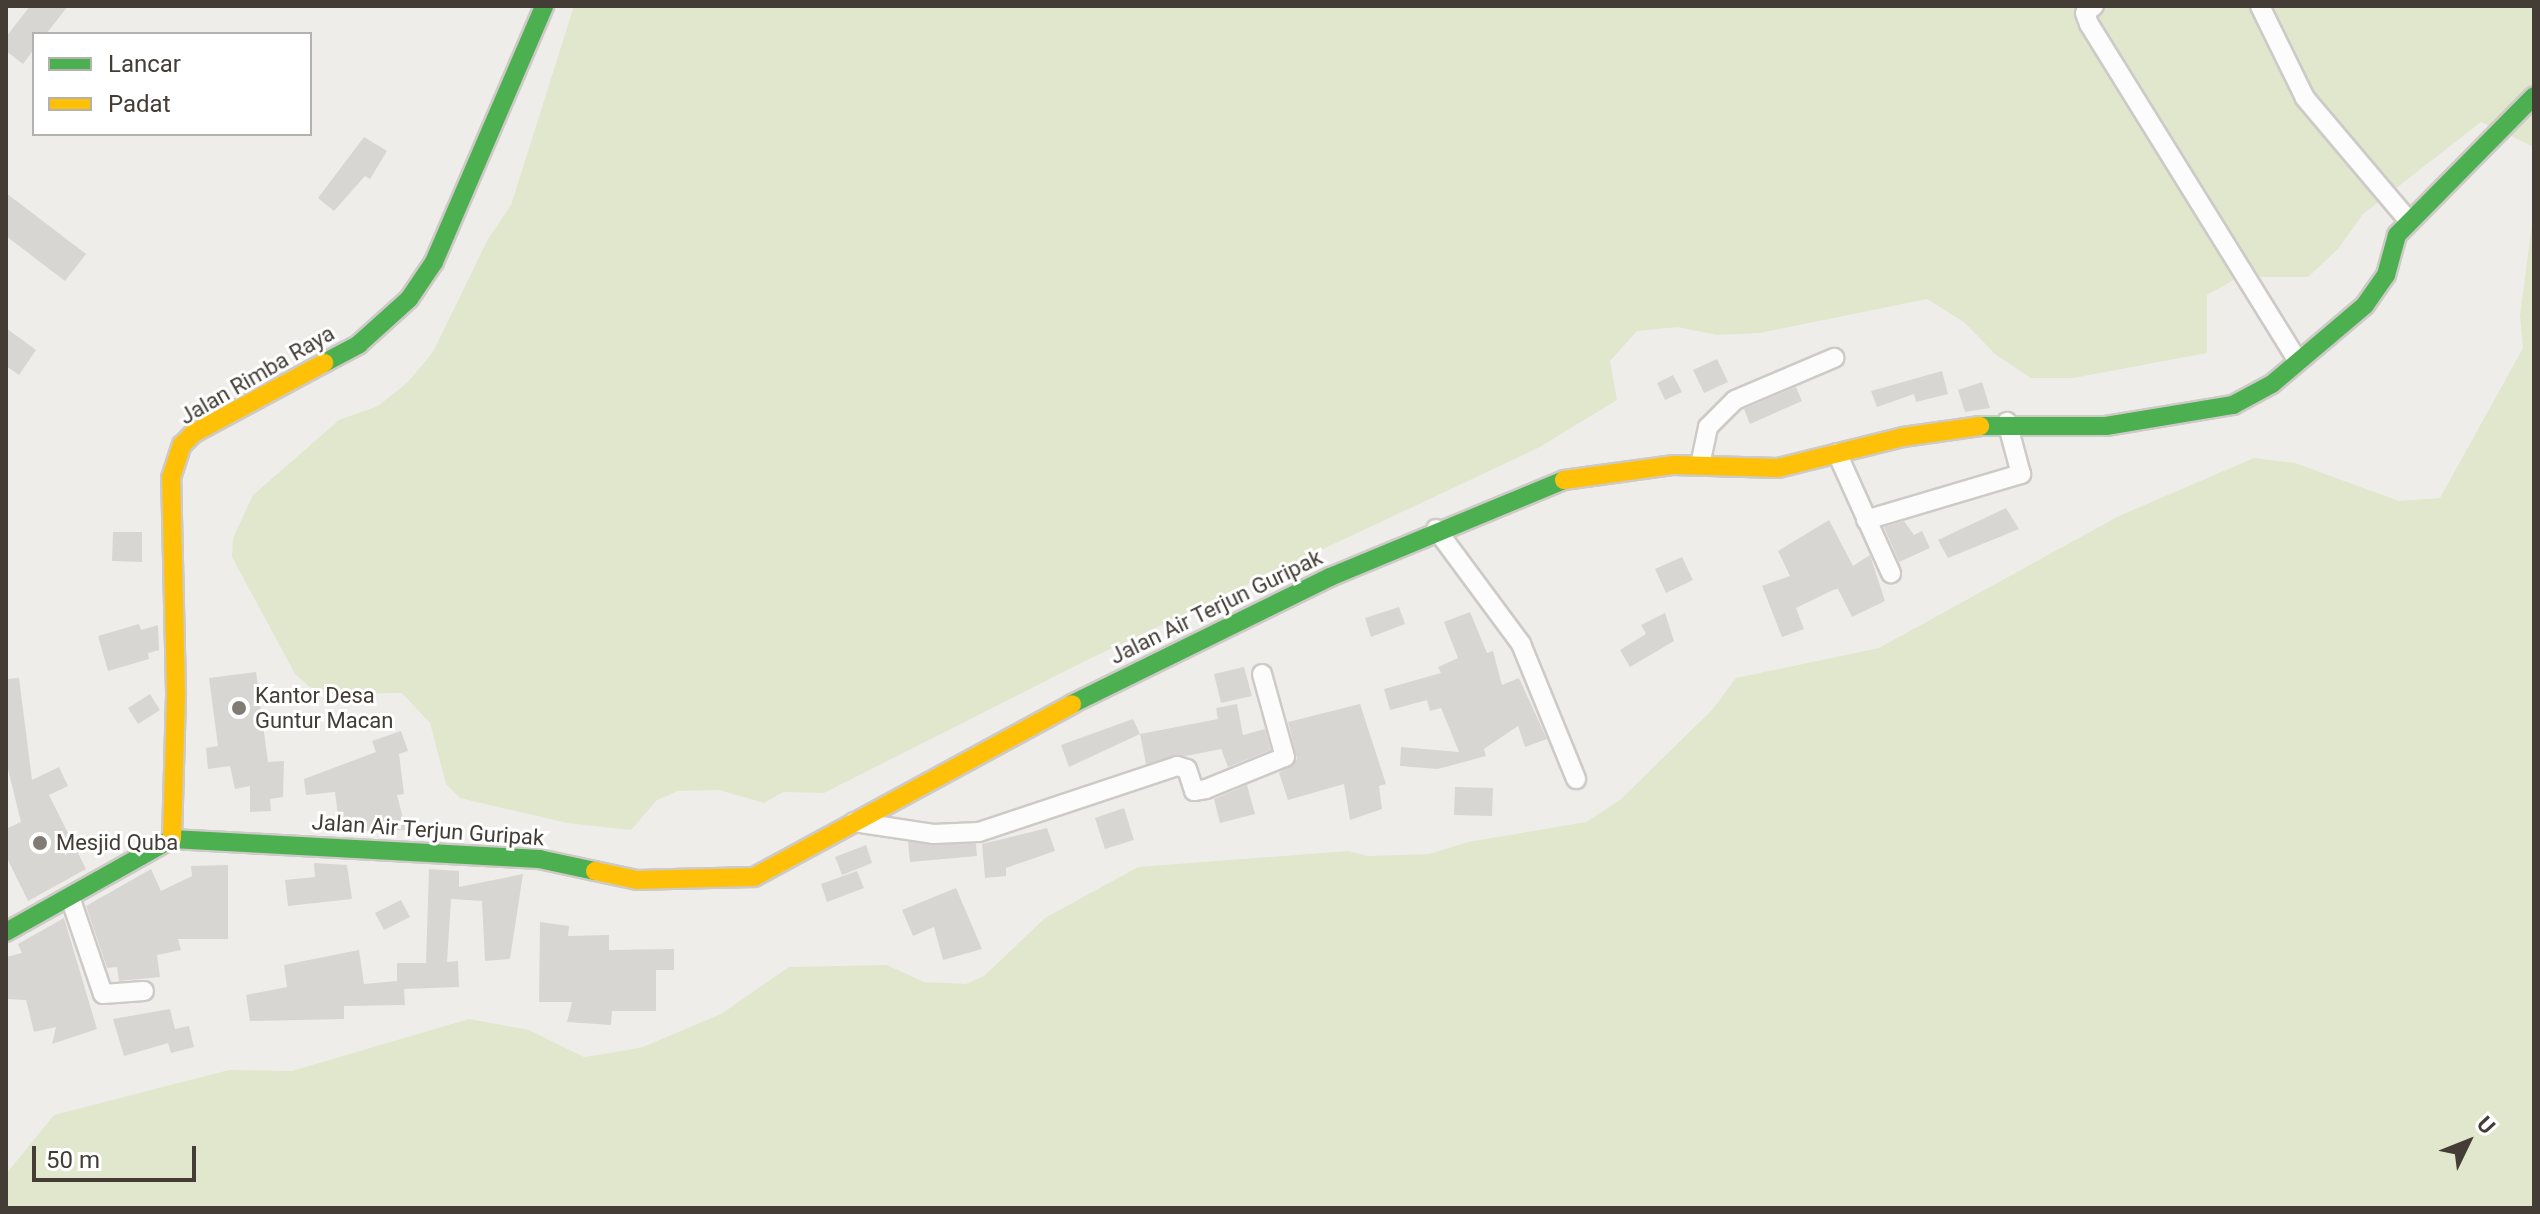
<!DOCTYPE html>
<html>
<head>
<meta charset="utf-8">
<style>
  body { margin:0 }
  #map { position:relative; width:2540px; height:1214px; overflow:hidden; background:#efedea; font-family:Roboto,sans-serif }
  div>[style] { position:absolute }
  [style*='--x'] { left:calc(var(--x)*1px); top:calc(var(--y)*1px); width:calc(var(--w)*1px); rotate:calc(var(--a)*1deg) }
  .green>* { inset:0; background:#e0e7cc }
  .building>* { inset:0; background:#d8d6d2 }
  .roads { filter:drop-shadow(2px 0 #cdcac7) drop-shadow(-2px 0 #cdcac7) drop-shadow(0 2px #cdcac7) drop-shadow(0 -2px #cdcac7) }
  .street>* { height:18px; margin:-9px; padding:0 9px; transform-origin:9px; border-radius:9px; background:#fdfcfc }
  .fast>* { height:18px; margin:-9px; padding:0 9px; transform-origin:9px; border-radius:9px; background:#4caf50 }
  .slow>* { height:18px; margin:-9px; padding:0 9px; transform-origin:9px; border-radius:9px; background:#ffc107 }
  .dots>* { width:22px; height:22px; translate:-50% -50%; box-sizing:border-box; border:4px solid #fff; border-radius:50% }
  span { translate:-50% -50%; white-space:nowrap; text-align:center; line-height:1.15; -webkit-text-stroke:6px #fff; paint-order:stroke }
  .street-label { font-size:22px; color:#443d36 }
  .poi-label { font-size:22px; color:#443d36 }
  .left { translate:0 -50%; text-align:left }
  .frame { position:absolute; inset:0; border:8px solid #443d36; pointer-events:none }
  .legend { position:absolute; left:32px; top:32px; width:280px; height:104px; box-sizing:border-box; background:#fff; border:2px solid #b4b1af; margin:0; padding:10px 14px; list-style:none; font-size:24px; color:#443d36 }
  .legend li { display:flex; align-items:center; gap:16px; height:40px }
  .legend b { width:40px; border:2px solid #b4b1af }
  .north { position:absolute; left:2428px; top:1102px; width:80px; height:80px; -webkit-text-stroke:6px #fff; paint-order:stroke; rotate:47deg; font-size:22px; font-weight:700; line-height:32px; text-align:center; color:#443d36 }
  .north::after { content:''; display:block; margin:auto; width:28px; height:36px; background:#443d36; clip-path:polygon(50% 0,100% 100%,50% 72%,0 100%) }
  .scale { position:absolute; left:32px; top:1146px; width:164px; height:36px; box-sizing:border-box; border:4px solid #443d36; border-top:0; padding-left:10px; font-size:24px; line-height:28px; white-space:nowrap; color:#443d36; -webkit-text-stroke:6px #fff; paint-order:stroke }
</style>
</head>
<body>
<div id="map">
  <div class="green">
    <div style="clip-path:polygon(574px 6px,2534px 6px,2534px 147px,2481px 122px,2363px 214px,2338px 249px,2308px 277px,2239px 277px,2207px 295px,2207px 353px,2073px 378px,2031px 378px,1996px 355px,1964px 322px,1927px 299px,1760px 333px,1717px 335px,1678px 327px,1637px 331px,1610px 361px,1617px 400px,1538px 448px,1087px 660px,824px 793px,783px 792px,764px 803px,719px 790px,678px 791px,657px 800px,631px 830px,567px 823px,460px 798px,446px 784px,430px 723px,402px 693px,332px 694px,310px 687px,295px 674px,232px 557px,233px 538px,253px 495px,339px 420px,378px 406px,408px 382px,433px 352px,488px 239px,511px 205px)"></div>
    <div style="clip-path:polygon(2534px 208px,2534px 1208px,6px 1208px,6px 1174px,54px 1115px,229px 1070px,292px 1071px,469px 1019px,529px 1030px,584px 1057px,605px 1054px,643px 1047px,721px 1014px,789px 967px,887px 965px,924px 982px,966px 984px,984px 976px,1045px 918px,1138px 867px,1348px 851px,1368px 856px,1429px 854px,1468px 842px,1586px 822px,1620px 800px,1712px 710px,1736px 678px,1879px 648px,2119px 516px,2254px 458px,2295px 463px,2399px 501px,2440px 498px,2523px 348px,2520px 316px)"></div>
  </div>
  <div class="building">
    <div style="clip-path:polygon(30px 6px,68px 6px,46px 34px,34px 34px,34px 49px,23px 64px,6px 51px,6px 37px)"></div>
    <div style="clip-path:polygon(364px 137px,387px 151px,370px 179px,365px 176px,334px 211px,318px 198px)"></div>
    <div style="clip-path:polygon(6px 193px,86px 254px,65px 281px,6px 236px)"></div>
    <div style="clip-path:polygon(6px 328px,36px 350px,19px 375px,6px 366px)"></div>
    <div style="clip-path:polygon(1717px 359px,1728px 382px,1704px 393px,1693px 370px)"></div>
    <div style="clip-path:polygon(1942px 371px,1948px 394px,1916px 402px,1914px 394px,1877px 407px,1871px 391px)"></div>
    <div style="clip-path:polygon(1673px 375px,1682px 392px,1665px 400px,1657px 383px)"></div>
    <div style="clip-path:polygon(1982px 382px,1990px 408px,1965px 412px,1958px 390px)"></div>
    <div style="clip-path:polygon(1796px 387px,1802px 401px,1750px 424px,1744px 409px)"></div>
    <div style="clip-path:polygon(2006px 508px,2019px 529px,1948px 558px,1938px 540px)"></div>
    <div style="clip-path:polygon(1829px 520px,1853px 566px,1870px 555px,1885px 601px,1852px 617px,1838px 589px,1833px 590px,1796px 608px,1804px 629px,1782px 637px,1762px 586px,1790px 576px,1778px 551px)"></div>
    <div style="clip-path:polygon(1904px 521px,1914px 535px,1922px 531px,1930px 548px,1899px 562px,1884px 527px)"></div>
    <div style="clip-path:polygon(113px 532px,142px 532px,142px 562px,112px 561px)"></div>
    <div style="clip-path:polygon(1682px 557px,1693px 580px,1666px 593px,1655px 569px)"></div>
    <div style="clip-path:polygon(1399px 607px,1405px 624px,1371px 637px,1365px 618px)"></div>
    <div style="clip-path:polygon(1470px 612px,1487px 653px,1493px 651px,1502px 685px,1519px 678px,1547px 739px,1525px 747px,1518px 726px,1484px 749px,1486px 756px,1438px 769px,1400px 766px,1401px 747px,1459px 752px,1441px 708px,1430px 711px,1427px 700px,1390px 710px,1384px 689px,1441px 673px,1438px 667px,1458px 658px,1444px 622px)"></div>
    <div style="clip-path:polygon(1665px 613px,1674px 641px,1630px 667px,1620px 650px,1646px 634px,1641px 625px)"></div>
    <div style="clip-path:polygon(139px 624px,141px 630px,158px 625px,159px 650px,148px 653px,149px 659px,108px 671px,98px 636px)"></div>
    <div style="clip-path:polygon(1244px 667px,1252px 696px,1221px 703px,1214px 674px)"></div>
    <div style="clip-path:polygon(256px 672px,268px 762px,284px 761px,283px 797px,270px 799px,271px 811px,250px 812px,250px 786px,235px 789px,230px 766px,208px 769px,206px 748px,218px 746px,209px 678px)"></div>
    <div style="clip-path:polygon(19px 678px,32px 780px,59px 767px,68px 786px,49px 795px,86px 869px,28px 901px,6px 856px,6px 829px,21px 822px,6px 761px,6px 679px)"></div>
    <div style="clip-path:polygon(150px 694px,160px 710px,138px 724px,128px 708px)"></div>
    <div style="clip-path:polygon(1237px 704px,1243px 735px,1265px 729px,1271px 750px,1228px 767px,1221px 749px,1146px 764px,1140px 734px,1218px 719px,1216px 708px)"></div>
    <div style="clip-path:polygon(1360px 704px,1386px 784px,1379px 786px,1382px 809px,1350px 820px,1344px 784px,1288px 800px,1279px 773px,1297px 759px,1288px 722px)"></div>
    <div style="clip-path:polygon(1133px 719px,1140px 734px,1069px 767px,1061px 745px)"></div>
    <div style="clip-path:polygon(401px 731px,408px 751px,399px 754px,404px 794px,397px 795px,406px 830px,340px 832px,335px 792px,306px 795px,304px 779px,376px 752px,372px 741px)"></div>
    <div style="clip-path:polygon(1247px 785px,1255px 814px,1220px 823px,1214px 799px)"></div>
    <div style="clip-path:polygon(1455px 787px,1493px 788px,1492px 816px,1454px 815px)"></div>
    <div style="clip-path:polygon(1124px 808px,1134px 840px,1105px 849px,1095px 818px)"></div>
    <div style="clip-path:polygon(1047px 828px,1055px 851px,1006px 868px,1006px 876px,985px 878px,982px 844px)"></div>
    <div style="clip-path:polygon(908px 842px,976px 844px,977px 856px,910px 862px)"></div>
    <div style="clip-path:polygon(866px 845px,872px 863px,842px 875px,835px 857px)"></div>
    <div style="clip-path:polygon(314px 863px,347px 865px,352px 899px,288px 906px,285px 880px,315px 877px)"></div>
    <div style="clip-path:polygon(228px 865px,228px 939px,178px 939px,181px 950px,157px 955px,160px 977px,119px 981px,117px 967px,107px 968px,86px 906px,151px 869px,161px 891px,192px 876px,191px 866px)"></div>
    <div style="clip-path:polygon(429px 869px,459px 871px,459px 887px,523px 874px,510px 959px,485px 961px,482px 901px,451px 899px,447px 962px,458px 961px,459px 987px,404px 989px,405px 1005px,344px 1006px,344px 1019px,250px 1021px,246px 995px,287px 987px,284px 965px,359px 950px,364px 984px,397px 981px,397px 963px,426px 963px)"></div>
    <div style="clip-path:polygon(857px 871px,864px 888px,827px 902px,821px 884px)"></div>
    <div style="clip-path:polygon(956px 888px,982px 949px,943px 960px,934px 927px,913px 936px,902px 910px)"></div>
    <div style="clip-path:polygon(401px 900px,410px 917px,384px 930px,375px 913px)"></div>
    <div style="clip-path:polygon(64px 918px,97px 1029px,52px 1044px,56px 1027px,34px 1032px,26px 1000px,6px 999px,6px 957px,22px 953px,18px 944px)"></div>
    <div style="clip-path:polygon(540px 922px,569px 926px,568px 936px,609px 935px,609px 950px,674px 949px,674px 970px,656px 970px,656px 1011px,612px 1011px,611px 1025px,567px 1022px,572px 1002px,539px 1002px)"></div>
    <div style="clip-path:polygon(170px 1009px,175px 1029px,189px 1026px,194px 1047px,171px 1053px,168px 1043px,124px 1056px,113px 1019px)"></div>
  </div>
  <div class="roads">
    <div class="street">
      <div style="--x:2094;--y:6;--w:11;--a:142"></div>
      <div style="--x:2085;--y:13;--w:12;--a:70"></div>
      <div style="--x:2089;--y:24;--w:397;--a:58.2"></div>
      <div style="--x:2260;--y:6;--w:102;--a:63.9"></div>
      <div style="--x:2305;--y:98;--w:161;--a:49.8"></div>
      <div style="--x:1837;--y:453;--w:132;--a:65.8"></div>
      <div style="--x:1700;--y:465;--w:39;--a:-78"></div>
      <div style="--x:1708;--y:427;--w:38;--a:-45"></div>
      <div style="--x:1735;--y:400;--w:108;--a:-23"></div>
      <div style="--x:1866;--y:520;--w:162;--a:-16.5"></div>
      <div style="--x:2021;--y:474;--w:54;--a:-105.1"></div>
      <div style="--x:1436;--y:529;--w:143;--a:53.5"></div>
      <div style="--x:1521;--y:644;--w:146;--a:67.8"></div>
      <div style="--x:854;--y:822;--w:80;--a:8.6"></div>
      <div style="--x:933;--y:834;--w:46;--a:-2.5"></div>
      <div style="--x:979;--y:832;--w:209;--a:-18.4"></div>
      <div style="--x:1177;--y:766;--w:10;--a:17"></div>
      <div style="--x:1187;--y:769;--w:23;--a:72"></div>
      <div style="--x:1194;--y:791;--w:12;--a:-9"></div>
      <div style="--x:1206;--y:789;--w:85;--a:-22.1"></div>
      <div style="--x:1285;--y:757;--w:86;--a:-105.5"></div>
      <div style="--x:70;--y:897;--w:102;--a:71.2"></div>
      <div style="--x:103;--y:994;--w:41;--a:-4.2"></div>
    </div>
    <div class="fast">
      <div style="--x:324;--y:363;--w:40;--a:-28"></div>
      <div style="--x:359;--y:344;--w:67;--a:-42"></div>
      <div style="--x:409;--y:299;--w:45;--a:-56"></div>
      <div style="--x:434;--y:262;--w:279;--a:-66.7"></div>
      <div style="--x:1980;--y:426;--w:126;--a:0"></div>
      <div style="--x:2106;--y:426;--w:129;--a:-9.4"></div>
      <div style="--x:2233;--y:405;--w:44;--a:-28.3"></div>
      <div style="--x:2272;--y:384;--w:122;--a:-40.3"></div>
      <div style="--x:2365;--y:305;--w:37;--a:-55"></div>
      <div style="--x:2386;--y:275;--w:41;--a:-74.6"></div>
      <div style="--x:2397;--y:235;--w:195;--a:-45.4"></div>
      <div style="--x:1072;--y:704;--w:288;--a:-26.2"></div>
      <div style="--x:1330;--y:577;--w:253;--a:-22.5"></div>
      <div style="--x:6;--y:932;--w:190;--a:-29.3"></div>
      <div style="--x:172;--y:839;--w:368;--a:3.1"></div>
      <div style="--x:539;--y:859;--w:57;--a:12.1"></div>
    </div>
    <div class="slow">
      <div style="--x:1564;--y:480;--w:111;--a:-7.8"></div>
      <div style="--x:1674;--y:465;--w:104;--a:1.7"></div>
      <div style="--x:1778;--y:468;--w:129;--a:-13.9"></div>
      <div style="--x:1903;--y:437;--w:78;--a:-8.1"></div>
      <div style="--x:172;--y:839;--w:147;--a:-88.4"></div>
      <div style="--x:176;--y:692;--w:214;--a:-91.3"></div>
      <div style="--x:171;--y:478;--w:35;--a:-72"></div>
      <div style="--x:182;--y:445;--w:17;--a:-45"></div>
      <div style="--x:194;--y:433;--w:148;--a:-28.3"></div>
      <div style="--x:595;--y:871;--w:43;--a:12.1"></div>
      <div style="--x:637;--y:880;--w:117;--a:-1.5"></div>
      <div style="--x:754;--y:877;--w:362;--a:-28.5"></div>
    </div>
  </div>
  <div class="dots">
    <div style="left:239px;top:708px;background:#807b75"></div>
    <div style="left:40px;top:843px;background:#807b75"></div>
  </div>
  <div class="street-label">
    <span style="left:257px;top:375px;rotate:-30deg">Jalan Rimba Raya</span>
    <span style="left:1216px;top:607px;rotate:-26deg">Jalan Air Terjun Guripak</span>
    <span style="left:428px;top:830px;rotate:4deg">Jalan Air Terjun Guripak</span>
  </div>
  <div class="poi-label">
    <span class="left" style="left:255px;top:708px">Kantor Desa<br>Guntur Macan</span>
    <span class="left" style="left:56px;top:843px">Mesjid Quba</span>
  </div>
  <div class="frame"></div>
  <ul class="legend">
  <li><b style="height:10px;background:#4caf50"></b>Lancar</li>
  <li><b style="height:10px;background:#ffc107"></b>Padat</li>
  </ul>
  <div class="north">U</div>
  <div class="scale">50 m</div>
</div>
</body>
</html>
